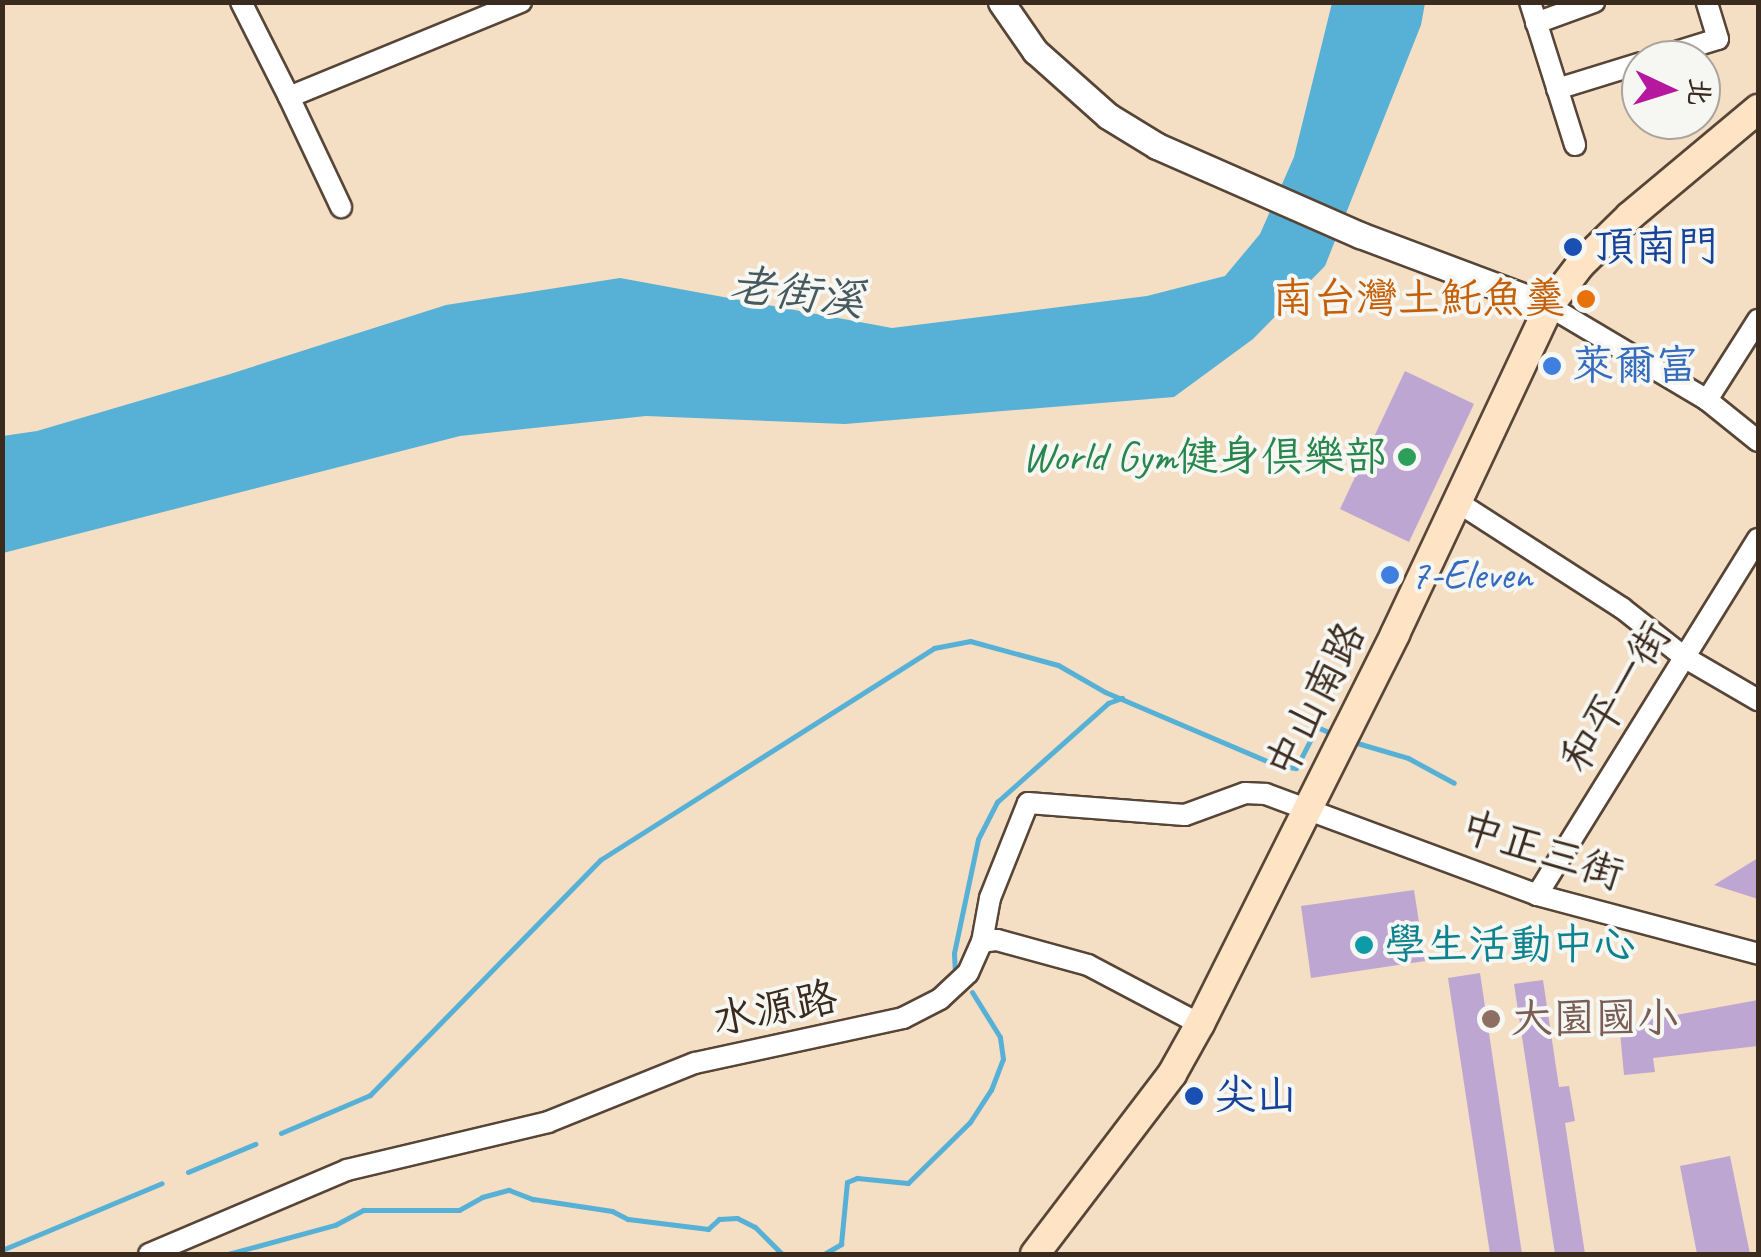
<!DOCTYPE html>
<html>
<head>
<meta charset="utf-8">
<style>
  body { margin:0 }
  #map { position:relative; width:1761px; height:1257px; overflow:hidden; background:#f4dec4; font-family:Caveat,"LXGW WenKai TC",sans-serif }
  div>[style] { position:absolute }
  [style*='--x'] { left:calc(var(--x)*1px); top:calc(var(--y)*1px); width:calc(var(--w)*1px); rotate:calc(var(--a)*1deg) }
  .water>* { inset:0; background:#57b0d5 }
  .stream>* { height:5px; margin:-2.5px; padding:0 2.5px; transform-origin:2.5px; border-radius:2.5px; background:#57b0d5 }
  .building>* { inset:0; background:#bea6d2 }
  .roads { filter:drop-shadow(2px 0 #574537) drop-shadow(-2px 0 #574537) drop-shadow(0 2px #574537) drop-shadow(0 -2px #574537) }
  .minor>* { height:20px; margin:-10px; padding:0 10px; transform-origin:10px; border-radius:10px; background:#fff }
  .tertiary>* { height:25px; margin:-12.5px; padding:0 12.5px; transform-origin:12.5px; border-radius:12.5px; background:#fff }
  .secondary>* { height:28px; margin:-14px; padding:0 14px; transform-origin:14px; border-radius:14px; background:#fee4c5 }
  .dots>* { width:28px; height:28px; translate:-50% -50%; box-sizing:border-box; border:5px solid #f6f6f2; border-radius:50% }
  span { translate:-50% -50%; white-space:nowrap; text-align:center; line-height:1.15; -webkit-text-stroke:8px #f6f6f2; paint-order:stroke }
  .transit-label { font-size:42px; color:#164399 }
  .left { translate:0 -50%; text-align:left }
  .food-label { font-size:42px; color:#c56008 }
  .right { translate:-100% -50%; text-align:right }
  .shop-label { font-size:42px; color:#366cbe }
  .leisure-label { font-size:42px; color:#27864d }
  .street-label { font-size:42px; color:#3b2a1e }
  .culture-label { font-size:42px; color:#0d838f }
  .education-label { font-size:42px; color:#785e54 }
  .water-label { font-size:45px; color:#45595e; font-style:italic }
  .frame { position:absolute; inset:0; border:5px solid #3b2a1e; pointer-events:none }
  .north { position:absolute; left:1621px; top:40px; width:100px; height:100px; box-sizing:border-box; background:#f6f6f2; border:2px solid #aba49d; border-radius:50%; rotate:94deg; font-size:28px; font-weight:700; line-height:40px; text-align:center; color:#3b2a1e }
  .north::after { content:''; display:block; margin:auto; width:35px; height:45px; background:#b5179e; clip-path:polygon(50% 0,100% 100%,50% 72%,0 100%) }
</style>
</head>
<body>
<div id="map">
  <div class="water">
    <div style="clip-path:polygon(1332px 3px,1425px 3px,1421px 25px,1325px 266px,1253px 339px,1174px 397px,845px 424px,646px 416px,460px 436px,3px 553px,3px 436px,37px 431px,227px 375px,446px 305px,620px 278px,892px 328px,1147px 296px,1225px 276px,1260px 234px,1294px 157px)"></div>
  </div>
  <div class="stream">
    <div style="--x:1357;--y:743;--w:53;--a:16.4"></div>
    <div style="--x:1408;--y:758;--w:52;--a:28.5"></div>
    <div style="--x:955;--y:973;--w:20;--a:-93"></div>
    <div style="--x:954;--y:953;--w:116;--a:-78.1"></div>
    <div style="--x:978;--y:839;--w:42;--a:-62.8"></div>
    <div style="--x:997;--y:802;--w:149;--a:-41.7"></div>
    <div style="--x:1108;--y:703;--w:15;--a:-20"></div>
    <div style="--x:281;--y:1133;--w:97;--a:-23.1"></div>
    <div style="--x:370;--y:1095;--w:329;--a:-45.6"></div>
    <div style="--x:600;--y:860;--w:396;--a:-32.4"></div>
    <div style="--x:934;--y:648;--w:37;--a:-11"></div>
    <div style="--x:970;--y:641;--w:91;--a:15.3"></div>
    <div style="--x:1058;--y:665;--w:54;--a:29.9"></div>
    <div style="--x:1105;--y:692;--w:186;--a:23.1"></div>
    <div style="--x:1276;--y:765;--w:20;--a:9"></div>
    <div style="--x:1296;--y:768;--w:46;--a:-62.9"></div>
    <div style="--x:1317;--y:727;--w:12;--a:24"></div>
    <div style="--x:188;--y:1172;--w:73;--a:-22.7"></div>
    <div style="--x:2;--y:1250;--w:173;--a:-22.7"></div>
    <div style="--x:228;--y:1254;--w:111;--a:-15.2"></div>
    <div style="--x:335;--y:1225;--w:32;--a:-28"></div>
    <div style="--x:363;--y:1210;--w:96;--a:0"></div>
    <div style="--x:459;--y:1210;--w:26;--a:-29"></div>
    <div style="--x:482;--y:1197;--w:28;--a:-15"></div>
    <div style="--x:509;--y:1190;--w:26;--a:21"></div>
    <div style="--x:533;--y:1199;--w:80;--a:8.6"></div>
    <div style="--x:612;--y:1211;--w:18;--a:27"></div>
    <div style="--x:628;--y:1219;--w:81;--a:7.1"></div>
    <div style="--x:708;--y:1229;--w:15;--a:-42"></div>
    <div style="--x:719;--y:1219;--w:18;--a:-3"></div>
    <div style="--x:737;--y:1218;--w:20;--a:27"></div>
    <div style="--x:755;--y:1227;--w:38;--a:45"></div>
    <div style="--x:824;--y:1254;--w:20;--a:-30"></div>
    <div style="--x:841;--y:1244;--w:62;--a:-84.5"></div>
    <div style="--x:847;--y:1182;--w:11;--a:-22"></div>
    <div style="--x:857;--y:1178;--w:51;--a:5.6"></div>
    <div style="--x:908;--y:1183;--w:87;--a:-44.5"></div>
    <div style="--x:970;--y:1122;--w:38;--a:-57"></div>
    <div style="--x:991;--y:1090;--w:33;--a:-69"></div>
    <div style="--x:1003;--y:1059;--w:22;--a:-98"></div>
    <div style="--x:1000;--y:1037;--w:53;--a:-121.9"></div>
  </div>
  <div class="building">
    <div style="clip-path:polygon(1405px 371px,1474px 404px,1409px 542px,1340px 509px)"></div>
    <div style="clip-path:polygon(1758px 858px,1758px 899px,1714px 885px)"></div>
    <div style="clip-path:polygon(1414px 890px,1425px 961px,1311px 978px,1301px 906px)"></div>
    <div style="clip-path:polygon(1480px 973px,1522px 1254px,1490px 1254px,1448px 978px)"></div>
    <div style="clip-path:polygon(1543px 980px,1559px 1087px,1569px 1086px,1575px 1121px,1565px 1123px,1585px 1254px,1555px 1254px,1514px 984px)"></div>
    <div style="clip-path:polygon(1758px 1000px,1758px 1046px,1653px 1058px,1655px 1072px,1624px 1075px,1620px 1032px,1638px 1022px)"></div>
    <div style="clip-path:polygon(1730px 1156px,1750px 1254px,1697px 1254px,1680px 1166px)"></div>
  </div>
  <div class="roads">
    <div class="minor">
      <div style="--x:241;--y:2;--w:106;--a:63.2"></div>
      <div style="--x:289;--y:97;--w:251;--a:-22.3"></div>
      <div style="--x:1530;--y:2;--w:150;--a:72.5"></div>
      <div style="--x:1536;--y:23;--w:62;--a:-19.9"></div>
      <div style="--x:1650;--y:60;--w:71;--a:-17.2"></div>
      <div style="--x:1718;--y:39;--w:39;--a:-107"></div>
      <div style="--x:1557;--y:89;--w:88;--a:-17.2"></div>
      <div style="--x:289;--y:97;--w:122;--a:64.7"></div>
      <div style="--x:1549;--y:306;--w:184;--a:30.7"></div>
      <div style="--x:1707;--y:400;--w:65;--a:38.8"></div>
      <div style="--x:1707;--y:400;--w:95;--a:-57.5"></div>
      <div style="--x:1459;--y:503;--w:194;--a:32.8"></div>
      <div style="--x:1622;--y:608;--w:79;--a:38.3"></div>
      <div style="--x:1684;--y:657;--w:86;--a:30.2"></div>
      <div style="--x:1537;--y:895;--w:419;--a:-58.2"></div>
      <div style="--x:982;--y:942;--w:15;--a:-8"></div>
      <div style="--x:997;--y:940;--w:94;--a:15.4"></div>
      <div style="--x:1088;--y:965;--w:127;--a:27.8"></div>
      <div style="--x:149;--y:1254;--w:215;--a:-23"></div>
      <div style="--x:347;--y:1170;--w:207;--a:-13.4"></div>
      <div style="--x:548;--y:1122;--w:158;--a:-21.9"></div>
      <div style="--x:695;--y:1063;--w:213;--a:-12.2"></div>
      <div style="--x:903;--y:1018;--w:42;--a:-27.2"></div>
      <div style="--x:940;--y:999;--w:38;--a:-43"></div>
      <div style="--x:968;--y:973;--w:34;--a:-66"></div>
      <div style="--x:982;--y:942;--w:45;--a:-79.7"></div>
      <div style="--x:990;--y:898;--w:102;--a:-68.2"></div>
      <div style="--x:1028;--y:803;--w:157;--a:4.4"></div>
      <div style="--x:1185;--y:815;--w:64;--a:-20.1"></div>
      <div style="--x:1245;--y:793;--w:21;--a:3"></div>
      <div style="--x:1266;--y:794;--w:289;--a:20.4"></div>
      <div style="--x:1537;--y:895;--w:229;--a:14.9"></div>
    </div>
    <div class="tertiary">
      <div style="--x:1001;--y:2;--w:60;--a:55.2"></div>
      <div style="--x:1035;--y:51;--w:98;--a:41.7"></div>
      <div style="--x:1108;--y:116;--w:57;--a:31.5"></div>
      <div style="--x:1157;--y:146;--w:222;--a:23.7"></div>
      <div style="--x:1360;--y:235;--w:202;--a:20.6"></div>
    </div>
    <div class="secondary">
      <div style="--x:1035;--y:1254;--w:226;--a:-52.7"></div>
      <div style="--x:1172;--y:1074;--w:57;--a:-60.8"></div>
      <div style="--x:1200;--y:1024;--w:436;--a:-63.4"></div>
      <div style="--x:1395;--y:634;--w:362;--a:-64.8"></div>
      <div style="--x:1549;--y:306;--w:51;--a:-52.9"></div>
      <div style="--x:1580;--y:265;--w:70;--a:-44.4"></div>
      <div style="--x:1630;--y:216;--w:167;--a:-39.9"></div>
    </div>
  </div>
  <div class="dots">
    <div style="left:1573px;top:247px;background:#1a4fb4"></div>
    <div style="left:1586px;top:299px;background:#e8710a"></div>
    <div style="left:1552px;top:366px;background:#3f7fe0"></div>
    <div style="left:1407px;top:457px;background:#2e9e5b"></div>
    <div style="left:1390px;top:575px;background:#3f7fe0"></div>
    <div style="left:1364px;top:945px;background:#0f9aa8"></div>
    <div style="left:1491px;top:1019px;background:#8d6e63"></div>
    <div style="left:1194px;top:1096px;background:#1a4fb4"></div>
  </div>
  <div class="transit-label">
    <span class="left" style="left:1593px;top:247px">頂南門</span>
    <span class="left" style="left:1214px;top:1096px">尖山</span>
  </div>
  <div class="food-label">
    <span class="right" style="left:1566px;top:299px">南台灣土魠魚羹</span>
  </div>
  <div class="shop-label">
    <span class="left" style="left:1572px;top:366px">萊爾富</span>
    <span class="left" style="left:1410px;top:575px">7-Eleven</span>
  </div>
  <div class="leisure-label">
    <span class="right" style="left:1387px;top:457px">World Gym健身俱樂部</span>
  </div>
  <div class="street-label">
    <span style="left:1616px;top:697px;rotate:-58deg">和平一街</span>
    <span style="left:1316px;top:700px;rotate:-63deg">中山南路</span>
    <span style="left:1542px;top:851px;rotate:18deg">中正三街</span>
    <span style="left:775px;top:1009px;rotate:-11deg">水源路</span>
  </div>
  <div class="culture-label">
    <span class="left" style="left:1384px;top:945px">學生活動中心</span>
  </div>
  <div class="education-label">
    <span class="left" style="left:1511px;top:1019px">大園國小</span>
  </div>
  <div class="water-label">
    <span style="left:797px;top:293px;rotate:7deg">老街溪</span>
  </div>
  <div class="frame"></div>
  <div class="north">北</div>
</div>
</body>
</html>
